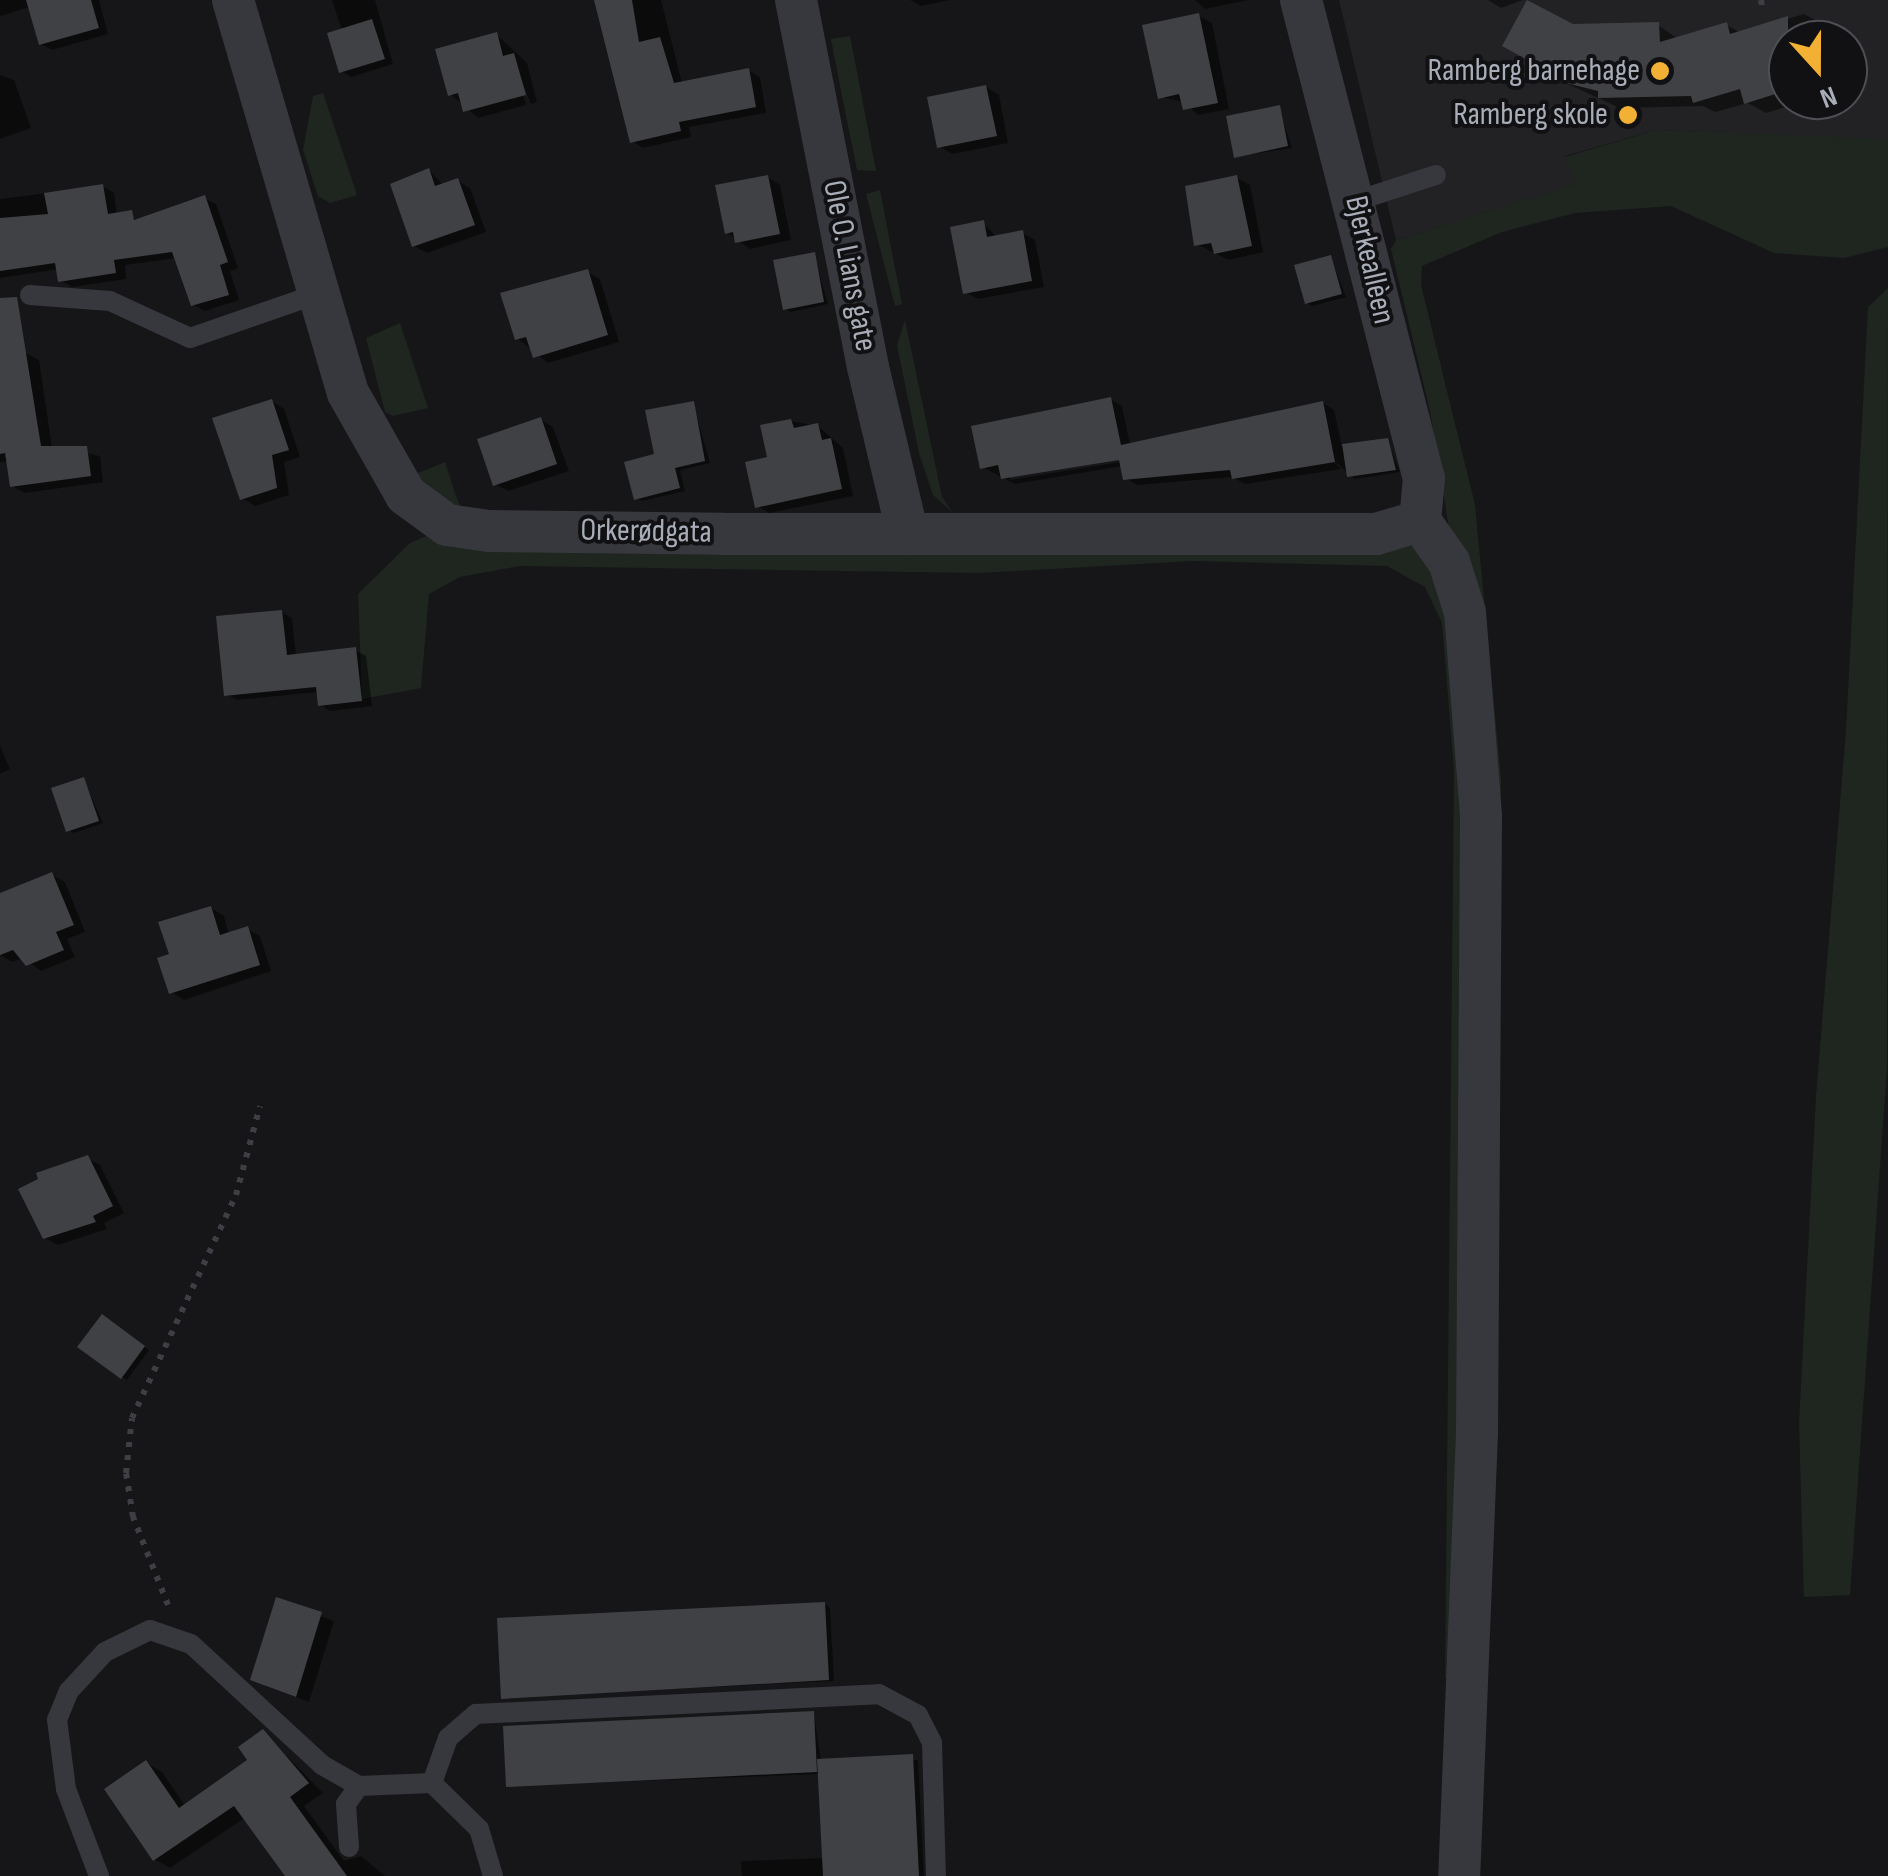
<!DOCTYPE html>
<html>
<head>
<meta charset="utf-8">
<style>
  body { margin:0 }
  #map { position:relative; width:1888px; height:1876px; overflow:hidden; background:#161618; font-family:"Sofia Sans Condensed",sans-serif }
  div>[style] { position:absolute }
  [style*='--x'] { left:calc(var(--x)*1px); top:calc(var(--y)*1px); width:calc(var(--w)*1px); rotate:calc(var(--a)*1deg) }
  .built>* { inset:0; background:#222225 }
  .green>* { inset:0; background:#1e261f }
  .shadow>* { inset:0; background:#0007 }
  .building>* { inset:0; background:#404145 }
  .path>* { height:6px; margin-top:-3px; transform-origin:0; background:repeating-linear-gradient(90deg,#3d3f44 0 5px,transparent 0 13px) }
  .lane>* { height:20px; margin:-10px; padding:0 10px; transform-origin:10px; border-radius:10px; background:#37383d }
  .street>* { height:42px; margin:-21px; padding:0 21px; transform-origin:21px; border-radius:21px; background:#37383d }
  .dots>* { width:28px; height:28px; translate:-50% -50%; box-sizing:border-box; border:5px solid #111113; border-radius:50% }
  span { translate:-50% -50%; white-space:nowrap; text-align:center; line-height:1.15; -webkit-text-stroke:8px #111113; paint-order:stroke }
  .poi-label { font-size:32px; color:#a8adb8 }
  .right { translate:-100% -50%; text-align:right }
  .street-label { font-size:32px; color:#a8adb8 }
  .north { position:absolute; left:1768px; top:20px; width:100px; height:100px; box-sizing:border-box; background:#111113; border:2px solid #4d4f55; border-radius:50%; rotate:159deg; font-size:28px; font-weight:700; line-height:40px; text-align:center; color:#a8adb8 }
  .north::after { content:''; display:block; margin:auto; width:35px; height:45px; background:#f2b134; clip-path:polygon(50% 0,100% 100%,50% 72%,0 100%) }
</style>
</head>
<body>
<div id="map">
  <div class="built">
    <div style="clip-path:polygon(evenodd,1339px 0,1888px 0,1888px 140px,1656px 130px,1565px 156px,1577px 184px,1396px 240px,1339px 0,1788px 40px,1848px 40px,1848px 100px,1788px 100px,1788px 40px)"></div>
  </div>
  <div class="green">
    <div style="clip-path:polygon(850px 36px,874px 160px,876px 171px,857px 170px,841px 91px,831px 39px)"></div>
    <div style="clip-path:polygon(323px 93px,357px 195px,330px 203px,318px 196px,303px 150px,313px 96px)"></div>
    <div style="clip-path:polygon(1656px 130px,1888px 139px,1888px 247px,1844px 258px,1774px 253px,1671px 206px,1575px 213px,1502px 232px,1422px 266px,1421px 285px,1475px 505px,1501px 778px,1498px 1304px,1480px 1876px,1487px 1410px,1450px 534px,1430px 411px,1391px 249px,1396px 240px,1576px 184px,1565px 157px)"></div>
    <div style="clip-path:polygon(880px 190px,902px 304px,895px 306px,866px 194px)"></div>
    <div style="clip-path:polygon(1888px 288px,1887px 1067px,1850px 1595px,1804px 1597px,1799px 1423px,1816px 1096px,1846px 730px,1868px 307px)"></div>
    <div style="clip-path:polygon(905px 320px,942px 497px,953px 513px,933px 495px,919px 453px,897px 345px)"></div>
    <div style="clip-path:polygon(400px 323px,428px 408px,393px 416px,385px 412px,366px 338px)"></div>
    <div style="clip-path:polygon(445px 462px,454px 490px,461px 509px,411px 476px)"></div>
    <div style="clip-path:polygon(431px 534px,1411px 546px,1432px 557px,1468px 723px,1459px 1677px,1445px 1678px,1454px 769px,1442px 623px,1425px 587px,1387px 566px,1192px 561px,980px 573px,520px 566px,460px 577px,429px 594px,421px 688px,362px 699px,358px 594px,410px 543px)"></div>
  </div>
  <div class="shadow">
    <div style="clip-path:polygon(0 0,99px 0,108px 34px,52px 50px,41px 44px,30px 7px,0 16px)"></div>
    <div style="clip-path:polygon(332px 0,375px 0,393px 64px,351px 77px,341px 71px,342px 31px)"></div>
    <div style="clip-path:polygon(597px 0,661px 0,682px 83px,749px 71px,760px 77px,766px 113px,689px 127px,691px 137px,643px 148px,632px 141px)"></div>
    <div style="clip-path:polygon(910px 0,950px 0,921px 6px)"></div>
    <div style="clip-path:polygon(1195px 0,1248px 0,1205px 9px)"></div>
    <div style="clip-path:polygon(1488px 0,1523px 0,1501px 8px)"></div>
    <div style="clip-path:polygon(1804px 14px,1824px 25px,1828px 40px,1788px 40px,1788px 100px,1805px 101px,1766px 113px,1748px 103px,1715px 112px,1703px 106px,1620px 108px,1557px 79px,1572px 26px,1658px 25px,1678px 39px,1726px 25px,1741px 33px)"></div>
    <div style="clip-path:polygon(1199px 16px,1212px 23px,1229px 109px,1198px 115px,1184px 102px,1160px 97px)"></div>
    <div style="clip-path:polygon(497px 35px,527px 63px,537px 102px,531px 104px,514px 62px,526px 105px,478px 118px,450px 94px)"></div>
    <div style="clip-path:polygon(0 75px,14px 80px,31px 128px,0 139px)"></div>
    <div style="clip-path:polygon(986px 87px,999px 95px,1008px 143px,952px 154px,939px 146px)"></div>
    <div style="clip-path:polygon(1279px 108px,1292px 148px,1237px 156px)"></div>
    <div style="clip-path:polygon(429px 170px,444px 186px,458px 181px,470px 188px,486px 232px,427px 253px,414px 246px)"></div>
    <div style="clip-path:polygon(768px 177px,780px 185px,791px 240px,750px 249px,727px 233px)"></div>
    <div style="clip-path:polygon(1237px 178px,1250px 185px,1263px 252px,1229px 260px,1196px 244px)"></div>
    <div style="clip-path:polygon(102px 186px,114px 193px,117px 215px,143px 220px,204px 198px,216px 204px,238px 268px,230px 271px,239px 300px,205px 311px,194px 305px,176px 258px,125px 265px,126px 279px,72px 287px,60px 280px,59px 269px,0 278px,0 199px)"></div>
    <div style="clip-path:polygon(983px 223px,998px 238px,1022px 233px,1035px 240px,1044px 287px,978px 299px,965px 292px)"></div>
    <div style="clip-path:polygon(814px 255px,828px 304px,791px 312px,785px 309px)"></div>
    <div style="clip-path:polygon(1331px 258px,1346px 297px,1312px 306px,1307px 303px)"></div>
    <div style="clip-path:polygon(587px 272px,600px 279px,619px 342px,548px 363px,517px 338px)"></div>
    <div style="clip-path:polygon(26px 353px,39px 360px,52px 447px,100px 456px,103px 482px,25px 493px,12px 486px,9px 461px,0 462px,0 357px)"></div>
    <div style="clip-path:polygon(evenodd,1110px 399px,1122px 406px,1130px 445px,1323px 403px,1334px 410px,1342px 447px,1387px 440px,1400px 472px,1355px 479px,1326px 454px,1341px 469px,1245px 484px,1232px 477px,1137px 485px,1125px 478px,1123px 466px,1015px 484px,982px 467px,1110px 399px,1131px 455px,1132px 460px,1010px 480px,1010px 475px,1131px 455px)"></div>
    <div style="clip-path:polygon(272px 401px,284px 409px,300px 457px,284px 462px,289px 495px,255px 506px,242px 498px)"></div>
    <div style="clip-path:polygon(693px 403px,710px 463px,680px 470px,685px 491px,642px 501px,636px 498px,657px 456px)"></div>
    <div style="clip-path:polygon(541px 420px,553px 427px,569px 471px,508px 491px,495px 484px)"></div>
    <div style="clip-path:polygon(791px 421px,818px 426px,843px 448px,853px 496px,769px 513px,757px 506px,770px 459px)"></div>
    <div style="clip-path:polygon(282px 612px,292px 618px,296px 656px,355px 650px,366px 656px,372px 706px,330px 711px,320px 704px,319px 692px,237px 700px,226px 694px)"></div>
    <div style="clip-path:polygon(0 746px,10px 769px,0 774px)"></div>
    <div style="clip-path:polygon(84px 780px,103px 823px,74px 833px,68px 830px)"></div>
    <div style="clip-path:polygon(52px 875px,65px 882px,85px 932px,67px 939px,75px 957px,41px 971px,23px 958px,12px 962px,0 955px,0 896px)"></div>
    <div style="clip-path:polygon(211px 908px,224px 916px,229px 935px,247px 929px,260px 936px,271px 971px,184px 1000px,171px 992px,172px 956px)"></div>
    <div style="clip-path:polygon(87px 1158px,100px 1165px,124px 1213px,104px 1223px,107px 1229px,58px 1245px,45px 1238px)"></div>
    <div style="clip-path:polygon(108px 1320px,149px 1350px,127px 1380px,122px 1377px)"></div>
    <div style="clip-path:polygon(277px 1600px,334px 1621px,309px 1702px,265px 1686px)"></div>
    <div style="clip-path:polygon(825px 1604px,830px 1608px,834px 1681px,504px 1697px)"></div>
    <div style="clip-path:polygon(814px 1714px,821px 1761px,918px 1760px,924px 1876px,742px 1876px,741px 1861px,824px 1858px,820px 1774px,508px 1786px)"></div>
    <div style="clip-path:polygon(263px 1732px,323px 1793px,304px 1806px,344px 1861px,361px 1856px,385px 1876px,290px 1876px,246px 1817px,170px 1868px,154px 1859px,147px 1763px,162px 1772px,186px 1807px,251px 1761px)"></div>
  </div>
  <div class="building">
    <div style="clip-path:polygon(26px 0,91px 0,99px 28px,39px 45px)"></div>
    <div style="clip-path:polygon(594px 0,632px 0,639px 42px,660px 37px,674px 83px,749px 68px,756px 107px,679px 122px,681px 131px,630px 143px)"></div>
    <div style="clip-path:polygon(1527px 0,1573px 24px,1659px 22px,1660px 42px,1727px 22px,1730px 34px,1788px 16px,1788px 90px,1744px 104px,1740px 89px,1693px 103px,1691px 96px,1598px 98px,1598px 91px,1554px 80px,1555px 75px,1502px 46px)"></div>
    <div style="clip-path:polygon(1199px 13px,1218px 103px,1183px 110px,1179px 94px,1158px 99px,1142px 25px)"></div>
    <div style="clip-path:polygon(372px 19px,385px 59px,339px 73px,327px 33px)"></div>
    <div style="clip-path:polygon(497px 32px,503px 56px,514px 53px,526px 95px,463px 112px,458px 93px,448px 96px,435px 49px)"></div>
    <div style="clip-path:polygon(986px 85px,997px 136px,937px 148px,927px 97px)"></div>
    <div style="clip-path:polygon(1280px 105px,1288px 146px,1234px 158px,1226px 116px)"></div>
    <div style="clip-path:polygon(429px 168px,435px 186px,458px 178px,475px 225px,412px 247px,390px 184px)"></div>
    <div style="clip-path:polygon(768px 175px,780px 234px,735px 243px,733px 232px,725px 234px,715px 185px)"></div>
    <div style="clip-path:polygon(1237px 175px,1252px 246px,1214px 254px,1211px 243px,1194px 246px,1185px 186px)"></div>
    <div style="clip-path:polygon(103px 184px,108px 214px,132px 210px,134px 220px,205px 195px,228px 262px,220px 265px,229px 295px,191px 306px,172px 252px,114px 260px,116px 273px,58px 282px,55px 263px,0 271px,0 218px,48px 214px,44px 193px)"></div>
    <div style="clip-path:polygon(984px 220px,987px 237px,1023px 230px,1032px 281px,963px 294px,950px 227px)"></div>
    <div style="clip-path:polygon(815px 252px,824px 302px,783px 310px,773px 260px)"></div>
    <div style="clip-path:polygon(1331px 255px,1342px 294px,1305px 304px,1294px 265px)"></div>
    <div style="clip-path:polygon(588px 269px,608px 335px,533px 358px,526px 337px,515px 340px,500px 293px)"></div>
    <div style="clip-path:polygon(17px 297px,41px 446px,87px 446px,91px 476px,10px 487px,5px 453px,0 454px,0 298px)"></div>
    <div style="clip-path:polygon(1111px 397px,1121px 445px,1323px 401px,1335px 462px,1232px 479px,1230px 470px,1123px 480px,1119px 460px,1001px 479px,998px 465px,980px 469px,971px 426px)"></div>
    <div style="clip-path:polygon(272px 399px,289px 450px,272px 455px,277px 488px,240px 500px,212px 418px)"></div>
    <div style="clip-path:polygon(694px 401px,705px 461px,675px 468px,680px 488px,634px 500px,624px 462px,654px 454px,645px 410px)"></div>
    <div style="clip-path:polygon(541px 417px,557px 464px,493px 486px,477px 439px)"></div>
    <div style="clip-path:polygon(791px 419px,794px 428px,818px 423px,822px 440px,831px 438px,842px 489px,755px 508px,745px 462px,767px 457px,760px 425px)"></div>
    <div style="clip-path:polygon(1388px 438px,1396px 470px,1347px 477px,1342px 444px)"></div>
    <div style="clip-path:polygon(282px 610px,287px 655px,356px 647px,362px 701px,318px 706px,316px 687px,224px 696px,216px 616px)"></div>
    <div style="clip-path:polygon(84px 777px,99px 821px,66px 832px,51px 788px)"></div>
    <div style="clip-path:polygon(52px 872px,74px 925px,56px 932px,64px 950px,26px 966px,13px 950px,0 955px,0 893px)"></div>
    <div style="clip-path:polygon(211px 906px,220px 935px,248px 926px,260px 965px,169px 994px,157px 958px,169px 954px,158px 922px)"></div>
    <div style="clip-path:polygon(88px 1155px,113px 1206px,93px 1216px,96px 1222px,43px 1239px,18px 1189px,38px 1179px,36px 1173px)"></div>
    <div style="clip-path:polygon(102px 1314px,145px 1346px,121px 1379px,77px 1347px)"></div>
    <div style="clip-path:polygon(276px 1597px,322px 1612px,296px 1697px,250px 1680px)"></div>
    <div style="clip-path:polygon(825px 1602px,829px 1680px,501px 1699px,497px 1618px)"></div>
    <div style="clip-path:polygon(814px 1711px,817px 1772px,506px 1787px,503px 1726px)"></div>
    <div style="clip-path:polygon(263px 1729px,309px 1783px,290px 1797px,347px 1876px,285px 1876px,234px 1806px,153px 1861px,104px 1789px,146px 1760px,179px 1808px,247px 1760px,238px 1747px)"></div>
    <div style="clip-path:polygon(913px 1754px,919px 1876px,823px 1876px,817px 1759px)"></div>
  </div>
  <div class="path">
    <div style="--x:1761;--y:0;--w:7;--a:82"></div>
    <div style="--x:168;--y:1605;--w:95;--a:-111.7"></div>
    <div style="--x:133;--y:1517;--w:45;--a:-99"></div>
    <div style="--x:126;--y:1473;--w:55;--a:-83.8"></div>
    <div style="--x:132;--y:1418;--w:246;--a:-65"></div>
    <div style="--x:236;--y:1195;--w:92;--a:-74.9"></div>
  </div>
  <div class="lane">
    <div style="--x:1356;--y:201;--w:84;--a:-18"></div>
    <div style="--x:30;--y:295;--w:80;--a:4.3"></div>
    <div style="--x:110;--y:301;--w:88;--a:24.8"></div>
    <div style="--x:190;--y:338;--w:138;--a:-19.1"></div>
    <div style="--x:432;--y:1783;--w:48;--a:-70.4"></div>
    <div style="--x:448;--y:1738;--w:37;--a:-41"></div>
    <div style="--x:476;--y:1714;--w:403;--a:-2.8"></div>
    <div style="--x:879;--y:1694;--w:44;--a:28.3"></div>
    <div style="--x:918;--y:1715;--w:31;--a:63"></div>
    <div style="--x:932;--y:1743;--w:133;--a:88.3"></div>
    <div style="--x:349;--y:1847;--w:43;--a:-94"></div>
    <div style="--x:346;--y:1804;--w:22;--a:-54"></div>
    <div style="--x:359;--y:1786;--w:73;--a:-2.4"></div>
    <div style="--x:432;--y:1783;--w:66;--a:44.4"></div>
    <div style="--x:479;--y:1829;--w:49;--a:73.4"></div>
    <div style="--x:99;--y:1876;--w:93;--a:-110.8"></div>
    <div style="--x:66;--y:1789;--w:70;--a:-97.4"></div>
    <div style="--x:57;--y:1720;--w:31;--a:-68"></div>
    <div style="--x:69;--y:1691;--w:53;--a:-47.3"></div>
    <div style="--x:105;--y:1652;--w:50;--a:-26.1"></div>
    <div style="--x:150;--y:1630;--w:43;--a:18.9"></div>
    <div style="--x:191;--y:1644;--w:178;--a:42.7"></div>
    <div style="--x:322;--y:1765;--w:43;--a:29.6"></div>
  </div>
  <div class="street">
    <div style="--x:233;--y:0;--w:409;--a:73.7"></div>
    <div style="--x:348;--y:393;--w:117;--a:60.4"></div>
    <div style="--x:406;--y:495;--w:51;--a:36.2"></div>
    <div style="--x:447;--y:525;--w:42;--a:8.1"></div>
    <div style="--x:489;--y:531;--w:235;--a:0.7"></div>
    <div style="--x:724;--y:534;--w:652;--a:0"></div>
    <div style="--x:1376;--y:534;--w:46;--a:-16.5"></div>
    <div style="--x:796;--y:0;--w:374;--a:78.9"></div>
    <div style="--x:868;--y:367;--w:169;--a:76.6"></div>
    <div style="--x:1301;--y:0;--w:494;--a:75.6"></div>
    <div style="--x:1424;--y:478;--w:43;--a:95.3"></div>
    <div style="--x:1420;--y:521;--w:50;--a:54.7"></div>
    <div style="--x:1449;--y:562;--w:52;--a:72.3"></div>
    <div style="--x:1465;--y:612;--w:205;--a:85.5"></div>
    <div style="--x:1481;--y:816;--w:617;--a:90.37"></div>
    <div style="--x:1477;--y:1433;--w:443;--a:92.3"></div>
  </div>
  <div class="dots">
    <div style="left:1660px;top:71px;background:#f2b134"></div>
    <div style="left:1628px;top:115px;background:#f2b134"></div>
  </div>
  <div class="poi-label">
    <span class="right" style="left:1640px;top:71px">Ramberg barnehage</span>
    <span class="right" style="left:1608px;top:115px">Ramberg skole</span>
  </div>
  <div class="street-label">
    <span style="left:1369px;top:260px;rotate:77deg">Bjerkeallèen</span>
    <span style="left:849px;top:266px;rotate:79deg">Ole O. Lians gate</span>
    <span style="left:646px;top:532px;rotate:1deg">Orkerødgata</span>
  </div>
  <div class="north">N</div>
</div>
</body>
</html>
